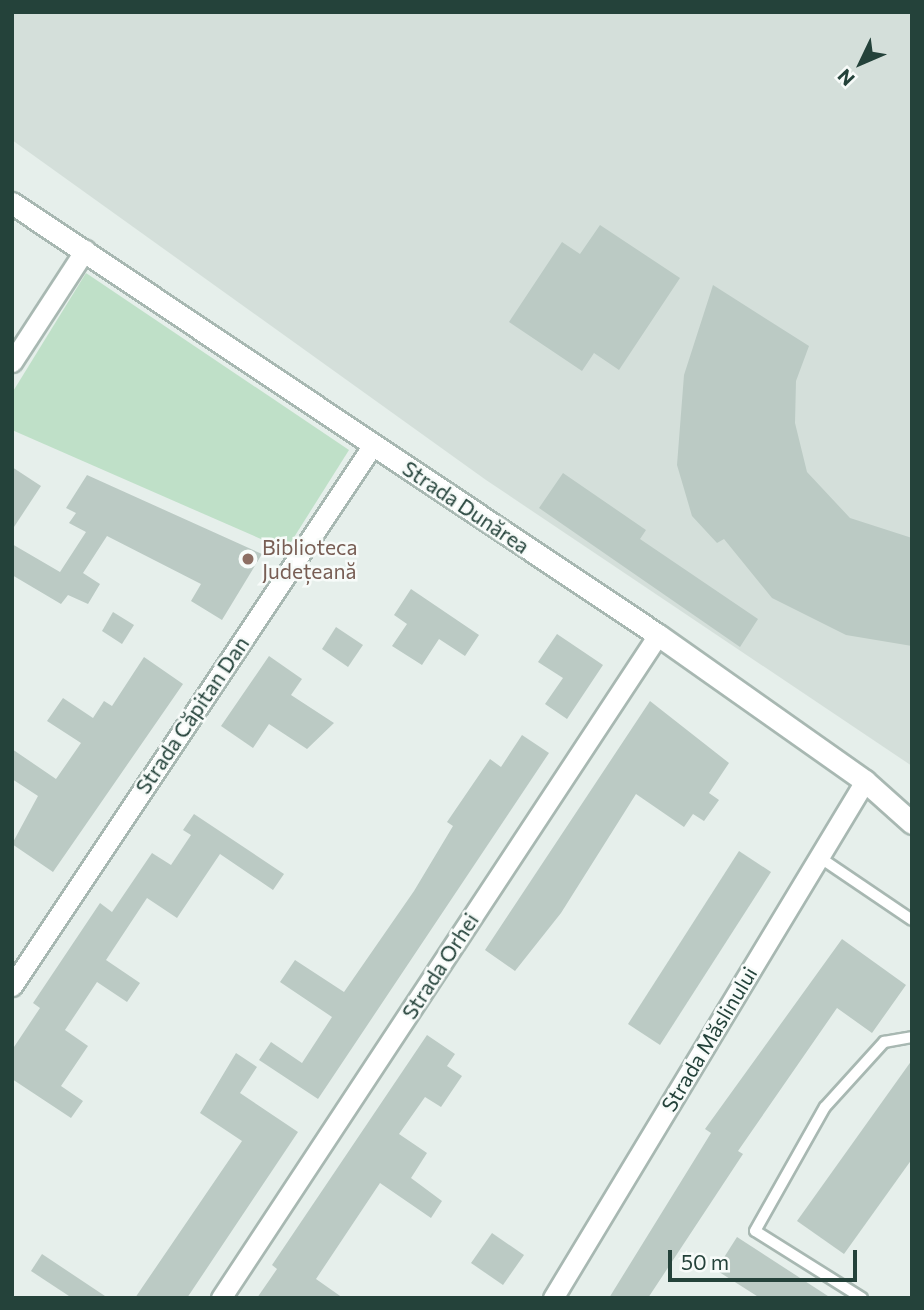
<!DOCTYPE html>
<html>
<head>
<meta charset="utf-8">
<style>
  body { margin:0 }
  #map { position:relative; width:924px; height:1310px; overflow:hidden; background:#e6efeb; font-family:Commissioner,sans-serif }
  div>[style] { position:absolute }
  [style*='--x'] { left:calc(var(--x)*1px); top:calc(var(--y)*1px); width:calc(var(--w)*1px); rotate:calc(var(--a)*1deg) }
  .built>* { inset:0; background:#d4dfda }
  .green>* { inset:0; background:#bfe0c8 }
  .building>* { inset:0; background:#bbcac4 }
  .roads { filter:drop-shadow(2px 0 #a8b8b2) drop-shadow(-2px 0 #a8b8b2) drop-shadow(0 2px #a8b8b2) drop-shadow(0 -2px #a8b8b2) }
  .service>* { height:10px; margin:-5px; padding:0 5px; transform-origin:5px; border-radius:5px; background:#fff }
  .minor>* { height:19px; margin:-9.5px; padding:0 9.5px; transform-origin:9.5px; border-radius:9.5px; background:#fff }
  .tertiary>* { height:21px; margin:-10.5px; padding:0 10.5px; transform-origin:10.5px; border-radius:10.5px; background:#fff }
  .dots>* { width:19px; height:19px; translate:-50% -50%; box-sizing:border-box; border:4px solid #f7fbf9; border-radius:50% }
  span { translate:-50% -50%; white-space:nowrap; text-align:center; line-height:1.15; -webkit-text-stroke:5px #f7fbf9; paint-order:stroke }
  .street-label { font-size:21px; color:#24423a }
  .education-label { font-size:21px; color:#785e54 }
  .left { translate:0 -50%; text-align:left }
  .frame { position:absolute; inset:0; border:14px solid #24423a; pointer-events:none }
  .north { position:absolute; left:826px; top:28px; width:70px; height:70px; -webkit-text-stroke:5px #f7fbf9; paint-order:stroke; rotate:226deg; font-size:19px; font-weight:700; line-height:28px; text-align:center; color:#24423a }
  .north::after { content:''; display:block; margin:auto; width:24px; height:32px; background:#24423a; clip-path:polygon(50% 0,100% 100%,50% 72%,0 100%) }
  .scale { position:absolute; left:668px; top:1250px; width:189px; height:32px; box-sizing:border-box; border:4px solid #24423a; border-top:0; padding-left:9px; font-size:21px; line-height:24px; white-space:nowrap; color:#24423a; -webkit-text-stroke:5px #f7fbf9; paint-order:stroke }
</style>
</head>
<body>
<div id="map">
  <div class="built">
    <div style="clip-path:polygon(12px 12px,912px 12px,912px 766px,486px 480px,12px 140px)"></div>
  </div>
  <div class="green">
    <div style="clip-path:polygon(86px 273px,349px 450px,286px 550px,12px 430px,12px 393px)"></div>
  </div>
  <div class="building">
    <div style="clip-path:polygon(600px 225px,680px 278px,619px 370px,594px 353px,582px 371px,509px 322px,562px 242px,580px 254px)"></div>
    <div style="clip-path:polygon(713px 285px,809px 346px,796px 381px,795px 423px,807px 472px,850px 518px,912px 538px,912px 646px,846px 635px,772px 598px,724px 539px,717px 543px,692px 516px,677px 465px,684px 375px)"></div>
    <div style="clip-path:polygon(12px 467px,41px 486px,12px 530px)"></div>
    <div style="clip-path:polygon(563px 473px,646px 530px,640px 539px,758px 619px,740px 647px,539px 508px)"></div>
    <div style="clip-path:polygon(87px 475px,262px 554px,222px 620px,191px 601px,201px 584px,107px 536px,83px 573px,100px 584px,88px 604px,68px 595px,61px 604px,12px 575px,12px 544px,60px 572px,86px 532px,69px 523px,76px 513px,66px 508px)"></div>
    <div style="clip-path:polygon(411px 589px,479px 635px,465px 656px,439px 639px,422px 665px,392px 646px,407px 624px,394px 615px)"></div>
    <div style="clip-path:polygon(113px 612px,134px 625px,122px 644px,102px 631px)"></div>
    <div style="clip-path:polygon(336px 627px,363px 645px,348px 667px,322px 649px)"></div>
    <div style="clip-path:polygon(557px 634px,603px 665px,567px 719px,545px 704px,563px 678px,538px 662px)"></div>
    <div style="clip-path:polygon(269px 656px,302px 679px,291px 695px,334px 723px,307px 749px,269px 724px,253px 748px,221px 726px)"></div>
    <div style="clip-path:polygon(144px 657px,183px 684px,53px 872px,12px 844px,38px 796px,12px 779px,12px 749px,56px 779px,81px 743px,47px 721px,63px 698px,93px 718px,104px 701px,112px 706px)"></div>
    <div style="clip-path:polygon(650px 701px,729px 763px,709px 793px,719px 800px,704px 821px,693px 814px,684px 827px,636px 794px,561px 913px,515px 971px,485px 950px)"></div>
    <div style="clip-path:polygon(522px 735px,549px 753px,318px 1099px,259px 1060px,271px 1042px,302px 1063px,332px 1017px,280px 982px,295px 960px,344px 992px,414px 891px,453px 826px,447px 822px,490px 759px,501px 767px)"></div>
    <div style="clip-path:polygon(194px 814px,284px 874px,273px 890px,220px 854px,177px 918px,147px 898px,106px 960px,140px 983px,127px 1002px,97px 982px,65px 1030px,88px 1046px,61px 1086px,83px 1101px,71px 1118px,12px 1079px,12px 1050px,40px 1008px,33px 1003px,100px 903px,112px 912px,152px 853px,171px 865px,191px 835px,183px 830px)"></div>
    <div style="clip-path:polygon(739px 851px,771px 872px,660px 1045px,628px 1024px)"></div>
    <div style="clip-path:polygon(842px 939px,906px 985px,872px 1033px,837px 1008px,738px 1151px,743px 1154px,648px 1298px,609px 1298px,711px 1133px,705px 1129px)"></div>
    <div style="clip-path:polygon(427px 1035px,455px 1054px,447px 1066px,462px 1076px,441px 1107px,425px 1097px,399px 1134px,427px 1153px,411px 1178px,442px 1201px,431px 1218px,380px 1183px,316px 1279px,343px 1298px,257px 1298px,277px 1269px,272px 1265px)"></div>
    <div style="clip-path:polygon(236px 1053px,257px 1067px,240px 1093px,298px 1132px,187px 1298px,135px 1298px,242px 1141px,200px 1113px)"></div>
    <div style="clip-path:polygon(912px 1060px,912px 1159px,844px 1254px,797px 1221px)"></div>
    <div style="clip-path:polygon(492px 1233px,524px 1255px,503px 1285px,471px 1263px)"></div>
    <div style="clip-path:polygon(737px 1237px,831px 1298px,760px 1298px,716px 1270px)"></div>
    <div style="clip-path:polygon(42px 1254px,108px 1298px,72px 1298px,31px 1271px)"></div>
  </div>
  <div class="roads">
    <div class="service">
      <div style="--x:819;--y:857;--w:112;--a:34.1"></div>
      <div style="--x:862;--y:1298;--w:126;--a:-147.9"></div>
      <div style="--x:755;--y:1231;--w:142;--a:-60.6"></div>
      <div style="--x:825;--y:1107;--w:88;--a:-47.8"></div>
      <div style="--x:884;--y:1042;--w:28;--a:-10"></div>
    </div>
    <div class="minor">
      <div style="--x:12;--y:362;--w:134;--a:-56.9"></div>
      <div style="--x:12;--y:986;--w:650;--a:-56.29"></div>
      <div style="--x:221;--y:1298;--w:794;--a:-56.61"></div>
      <div style="--x:553;--y:1298;--w:604;--a:-58.89"></div>
    </div>
    <div class="tertiary">
      <div style="--x:12;--y:203;--w:777;--a:33.77"></div>
      <div style="--x:658;--y:635;--w:253;--a:35.2"></div>
      <div style="--x:865;--y:781;--w:63;--a:41.8"></div>
    </div>
  </div>
  <div class="dots">
    <div style="left:248px;top:559px;background:#8d6e63"></div>
  </div>
  <div class="street-label">
    <span style="left:466px;top:507px;rotate:34deg">Strada Dunărea</span>
    <span style="left:192px;top:715px;rotate:-56deg">Strada Căpitan Dan</span>
    <span style="left:440px;top:966px;rotate:-57deg">Strada Orhei</span>
    <span style="left:709px;top:1039px;rotate:-59deg">Strada Măslinului</span>
  </div>
  <div class="education-label">
    <span class="left" style="left:262px;top:559px">Biblioteca<br>Județeană</span>
  </div>
  <div class="frame"></div>
  <div class="north">N</div>
  <div class="scale">50 m</div>
</div>
</body>
</html>
